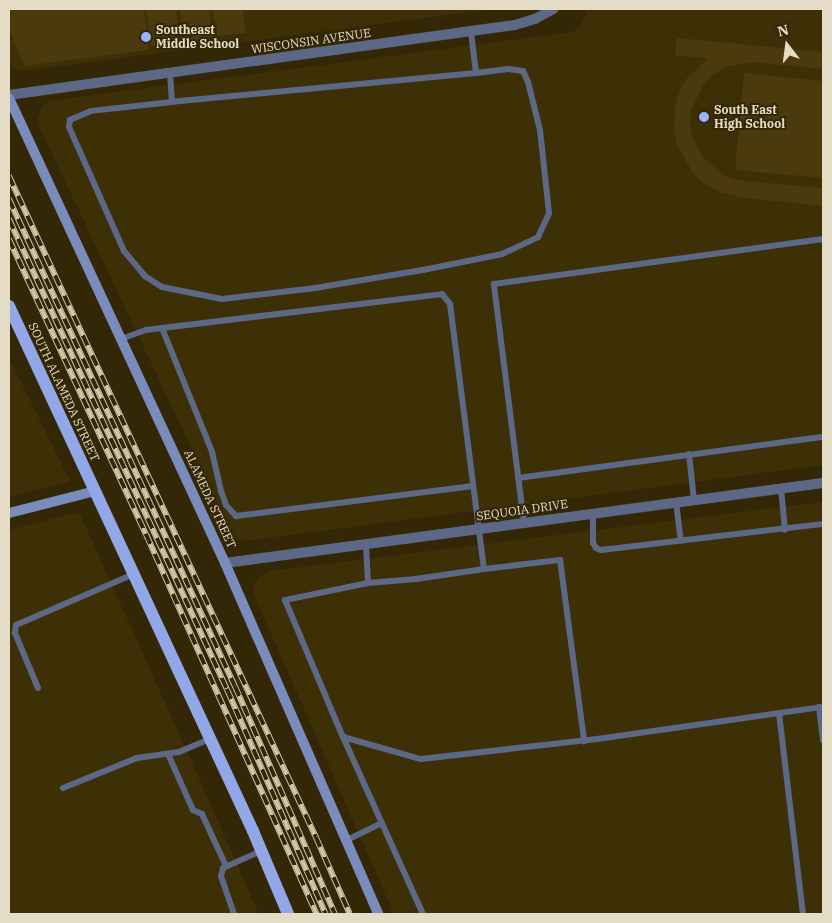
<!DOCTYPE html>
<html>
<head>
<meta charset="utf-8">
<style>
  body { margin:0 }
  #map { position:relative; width:832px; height:923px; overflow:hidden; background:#332705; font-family:"IBM Plex Serif",serif }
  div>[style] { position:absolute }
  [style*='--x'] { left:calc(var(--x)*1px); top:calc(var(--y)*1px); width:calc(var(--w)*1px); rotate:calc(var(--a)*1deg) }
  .built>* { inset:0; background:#3e3006 }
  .green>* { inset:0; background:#4a3a0d }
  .path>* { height:2.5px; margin-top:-1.25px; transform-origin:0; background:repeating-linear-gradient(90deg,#776c4e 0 4px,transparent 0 8px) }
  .lane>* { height:6px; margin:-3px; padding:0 3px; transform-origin:3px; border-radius:3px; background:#5d6887 }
  .street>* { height:10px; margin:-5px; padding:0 5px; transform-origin:5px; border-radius:5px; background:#5d6887 }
  .secondary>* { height:10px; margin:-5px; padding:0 5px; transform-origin:5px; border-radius:5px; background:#7a8bbd }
  .primary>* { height:12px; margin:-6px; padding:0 6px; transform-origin:6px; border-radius:6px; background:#91a7e7 }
  .rail>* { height:5.5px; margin-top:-2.75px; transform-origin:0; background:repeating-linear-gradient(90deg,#332705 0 11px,#cec5ac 0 22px); box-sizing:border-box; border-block:1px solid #cec5ac }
  .dots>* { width:14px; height:14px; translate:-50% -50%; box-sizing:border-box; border:2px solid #332705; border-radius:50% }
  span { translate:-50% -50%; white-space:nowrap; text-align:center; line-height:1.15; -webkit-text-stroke:4px #332705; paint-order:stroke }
  .poi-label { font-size:12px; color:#e5dcc5; font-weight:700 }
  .left { translate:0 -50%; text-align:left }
  .street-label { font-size:12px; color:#e5dcc5 }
  .frame { position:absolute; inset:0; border:10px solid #e5dcc5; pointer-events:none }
  .north { position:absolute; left:762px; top:20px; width:50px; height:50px; -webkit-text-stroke:4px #332705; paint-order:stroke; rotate:345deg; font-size:14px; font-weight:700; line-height:20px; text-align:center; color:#e5dcc5 }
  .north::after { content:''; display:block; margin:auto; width:18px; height:22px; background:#e5dcc5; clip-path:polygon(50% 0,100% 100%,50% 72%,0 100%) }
</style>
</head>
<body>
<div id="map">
  <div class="built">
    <div style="clip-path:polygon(9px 9px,493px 9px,23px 71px,15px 69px,9px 64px)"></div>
    <div style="clip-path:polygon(587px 9px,823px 9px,823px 465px,245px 541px,234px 538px,37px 122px,42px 106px,48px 101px,573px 32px,581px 24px,587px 14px)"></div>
    <div style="clip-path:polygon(9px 358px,70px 481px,9px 497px)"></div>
    <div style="clip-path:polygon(823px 502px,823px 914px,394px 914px,254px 595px,253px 587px,258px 577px,270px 571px)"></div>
    <div style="clip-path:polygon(79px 512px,178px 731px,259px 914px,9px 914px,9px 530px)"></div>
  </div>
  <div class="green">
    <div style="clip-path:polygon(9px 9px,144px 9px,149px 50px,24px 66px,9px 28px)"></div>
    <div style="clip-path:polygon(146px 9px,176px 9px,180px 42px,151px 46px)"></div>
    <div style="clip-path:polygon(180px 9px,209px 9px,213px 37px,184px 41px)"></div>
    <div style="clip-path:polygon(213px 9px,243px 9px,246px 33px,217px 36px)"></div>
    <div style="clip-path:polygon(677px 38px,823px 52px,823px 69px,751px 62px,726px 67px,711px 76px,702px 87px,691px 111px,690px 127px,692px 137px,703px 157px,723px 175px,736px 180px,823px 188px,823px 206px,745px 198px,721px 193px,705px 184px,693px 173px,677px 145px,674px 131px,675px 106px,680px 89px,687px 78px,708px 58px,675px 56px)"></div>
    <div style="clip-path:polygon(744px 73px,823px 81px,823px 178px,735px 170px)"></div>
  </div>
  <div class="path">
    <div style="--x:698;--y:9;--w:1;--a:0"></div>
  </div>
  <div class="lane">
    <div style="--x:471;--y:32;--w:41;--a:83"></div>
    <div style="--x:476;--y:73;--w:305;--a:174.6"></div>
    <div style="--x:172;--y:102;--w:81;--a:173.7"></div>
    <div style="--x:91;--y:111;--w:23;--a:157"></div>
    <div style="--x:70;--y:120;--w:7;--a:98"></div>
    <div style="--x:69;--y:127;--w:136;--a:66.1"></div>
    <div style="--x:124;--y:251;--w:33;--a:50"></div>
    <div style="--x:145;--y:276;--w:20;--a:33"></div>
    <div style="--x:162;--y:287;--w:61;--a:11.3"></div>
    <div style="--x:222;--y:299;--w:94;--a:-6.7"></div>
    <div style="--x:315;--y:288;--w:109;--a:-9.5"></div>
    <div style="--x:423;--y:270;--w:81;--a:-11.4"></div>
    <div style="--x:502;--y:254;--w:40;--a:-25"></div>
    <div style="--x:538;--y:237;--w:26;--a:-65"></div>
    <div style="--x:549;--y:213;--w:83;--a:-96.2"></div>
    <div style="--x:540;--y:130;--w:49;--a:-104"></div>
    <div style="--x:528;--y:82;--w:12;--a:-114"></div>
    <div style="--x:523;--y:71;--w:15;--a:-172"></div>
    <div style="--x:508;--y:69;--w:32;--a:173"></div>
    <div style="--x:170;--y:73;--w:29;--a:86"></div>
    <div style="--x:162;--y:328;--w:134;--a:68"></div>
    <div style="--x:212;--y:452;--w:40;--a:77"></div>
    <div style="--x:221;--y:491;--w:15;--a:70"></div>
    <div style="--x:226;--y:505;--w:15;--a:48"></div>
    <div style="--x:236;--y:516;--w:239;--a:-7.2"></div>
    <div style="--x:121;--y:339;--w:27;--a:-20"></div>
    <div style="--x:146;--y:330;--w:16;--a:-7"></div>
    <div style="--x:162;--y:328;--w:282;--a:-6.9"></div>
    <div style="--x:442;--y:294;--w:13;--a:51"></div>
    <div style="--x:450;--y:304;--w:267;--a:82.7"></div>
    <div style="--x:484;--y:569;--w:69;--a:171.6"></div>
    <div style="--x:416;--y:579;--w:48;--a:175.2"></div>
    <div style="--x:368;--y:583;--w:39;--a:-93"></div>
    <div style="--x:689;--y:454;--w:46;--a:83.8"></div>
    <div style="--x:518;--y:478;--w:308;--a:-7.7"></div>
    <div style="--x:781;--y:488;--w:42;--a:84.6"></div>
    <div style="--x:676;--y:502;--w:39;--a:83"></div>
    <div style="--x:593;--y:514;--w:29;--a:90"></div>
    <div style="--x:593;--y:543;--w:6;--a:59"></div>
    <div style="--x:596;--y:548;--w:5;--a:22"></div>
    <div style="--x:601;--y:550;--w:224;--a:-6.7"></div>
    <div style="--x:524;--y:523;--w:241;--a:-97.2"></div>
    <div style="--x:494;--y:284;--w:332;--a:-7.8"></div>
    <div style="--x:484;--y:569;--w:77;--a:-6.8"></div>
    <div style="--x:560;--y:560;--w:183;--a:82.4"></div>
    <div style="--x:368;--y:583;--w:85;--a:168.4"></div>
    <div style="--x:285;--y:600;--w:149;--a:67.1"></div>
    <div style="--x:343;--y:737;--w:81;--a:15.8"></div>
    <div style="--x:421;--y:759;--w:177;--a:-6.5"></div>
    <div style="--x:597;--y:739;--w:228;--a:-8.1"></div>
    <div style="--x:38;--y:688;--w:60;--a:-112.7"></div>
    <div style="--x:15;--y:633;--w:8;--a:-83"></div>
    <div style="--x:16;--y:625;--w:129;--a:-23.4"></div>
    <div style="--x:819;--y:707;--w:34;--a:83"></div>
    <div style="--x:779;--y:713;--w:202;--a:83.2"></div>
    <div style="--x:343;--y:737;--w:194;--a:65.7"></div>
    <div style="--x:168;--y:754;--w:61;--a:65.9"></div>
    <div style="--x:193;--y:810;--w:10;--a:24"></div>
    <div style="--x:202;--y:814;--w:57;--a:65.2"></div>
    <div style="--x:63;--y:788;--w:80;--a:-22.1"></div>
    <div style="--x:137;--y:758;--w:42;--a:-8.1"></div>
    <div style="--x:179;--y:752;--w:34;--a:-23"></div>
    <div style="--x:347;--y:840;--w:39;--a:-26"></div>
    <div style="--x:234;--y:914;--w:40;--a:-108.9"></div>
    <div style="--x:221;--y:876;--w:8;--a:-76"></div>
    <div style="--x:223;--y:868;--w:42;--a:-24.1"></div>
  </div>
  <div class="street">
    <div style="--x:9;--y:95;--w:511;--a:-7.88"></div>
    <div style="--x:515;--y:25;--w:21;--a:-17"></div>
    <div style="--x:535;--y:19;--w:21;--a:-29"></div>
    <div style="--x:225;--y:563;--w:603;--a:-7.62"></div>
  </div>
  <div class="secondary">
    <div style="--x:9;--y:98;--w:513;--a:65.08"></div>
    <div style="--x:225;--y:563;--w:383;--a:66.4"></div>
    <div style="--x:9;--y:513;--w:89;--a:-14.3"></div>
  </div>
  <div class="primary">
    <div style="--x:9;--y:306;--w:579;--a:65.07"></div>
    <div style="--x:253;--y:831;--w:90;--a:67.1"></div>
  </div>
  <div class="rail">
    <div style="--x:9;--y:176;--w:729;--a:65.09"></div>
    <div style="--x:316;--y:837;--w:84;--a:66.2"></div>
    <div style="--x:9;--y:199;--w:537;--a:65.11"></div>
    <div style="--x:235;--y:686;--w:249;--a:66.3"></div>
    <div style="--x:9;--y:219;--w:518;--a:65.12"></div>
    <div style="--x:227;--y:689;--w:246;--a:66.3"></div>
    <div style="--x:9;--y:239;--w:325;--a:65.1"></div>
    <div style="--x:146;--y:534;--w:417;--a:65.8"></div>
  </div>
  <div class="dots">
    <div style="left:146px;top:37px;background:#9cb4fd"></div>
    <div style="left:704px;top:117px;background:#9cb4fd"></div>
  </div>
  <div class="poi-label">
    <span class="left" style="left:156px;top:37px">Southeast<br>Middle School</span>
    <span class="left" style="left:714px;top:117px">South East<br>High School</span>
  </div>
  <div class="street-label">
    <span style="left:311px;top:41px;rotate:-8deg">WISCONSIN AVENUE</span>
    <span style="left:64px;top:392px;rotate:65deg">SOUTH ALAMEDA STREET</span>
    <span style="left:210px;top:499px;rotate:65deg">ALAMEDA STREET</span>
    <span style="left:522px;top:510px;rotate:-8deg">SEQUOIA DRIVE</span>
  </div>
  <div class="frame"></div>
  <div class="north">N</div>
</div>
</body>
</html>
